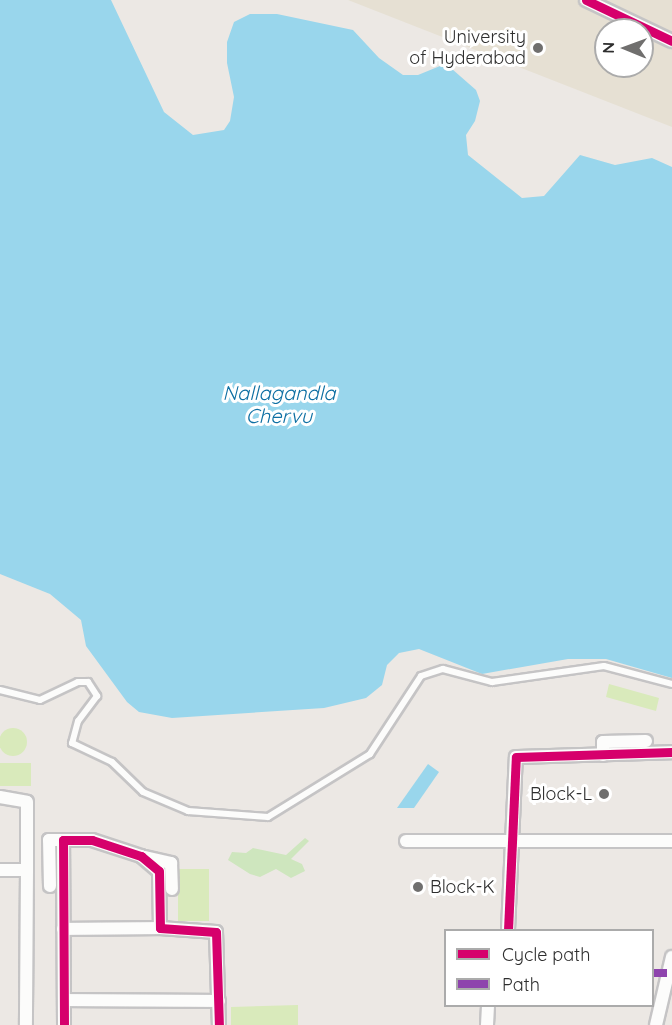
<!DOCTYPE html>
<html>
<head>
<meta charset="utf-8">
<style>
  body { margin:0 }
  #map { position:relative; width:672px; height:1025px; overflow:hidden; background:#ece8e4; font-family:Quicksand,sans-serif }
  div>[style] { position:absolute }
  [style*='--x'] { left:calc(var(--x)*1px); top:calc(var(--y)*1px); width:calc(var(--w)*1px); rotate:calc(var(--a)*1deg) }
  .education>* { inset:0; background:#e6e0d3 }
  .green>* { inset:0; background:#cee6be }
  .pitch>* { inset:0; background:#d9eabb }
  .round { border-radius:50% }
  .water>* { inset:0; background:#99d6ec }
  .roads { filter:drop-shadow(2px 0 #c5c4c5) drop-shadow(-2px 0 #c5c4c5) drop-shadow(0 2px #c5c4c5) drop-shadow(0 -2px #c5c4c5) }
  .service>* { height:6px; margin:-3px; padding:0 3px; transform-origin:3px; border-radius:3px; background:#fcfcfb }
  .minor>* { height:12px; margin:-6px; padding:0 6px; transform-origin:6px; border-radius:6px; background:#fcfcfb }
  .quiet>* { height:8px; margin-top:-4px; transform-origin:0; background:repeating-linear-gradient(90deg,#8e44ad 0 15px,transparent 0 23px) }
  .cycleway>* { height:9px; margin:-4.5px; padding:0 4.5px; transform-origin:4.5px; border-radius:4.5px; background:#d6006c }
  .dots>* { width:16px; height:16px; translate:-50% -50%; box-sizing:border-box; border:3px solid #fff; border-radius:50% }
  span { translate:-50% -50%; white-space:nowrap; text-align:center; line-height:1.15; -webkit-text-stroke:6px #fff; paint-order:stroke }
  .poi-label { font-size:18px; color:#2e2e2e }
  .right { translate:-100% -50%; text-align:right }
  .left { translate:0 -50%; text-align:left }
  .water-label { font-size:20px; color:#0d6fa3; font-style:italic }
  .legend { position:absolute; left:444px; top:929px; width:210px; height:78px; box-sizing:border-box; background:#fff; border:2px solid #ababab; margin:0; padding:8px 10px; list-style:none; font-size:18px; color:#2e2e2e }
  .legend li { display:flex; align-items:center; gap:12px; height:30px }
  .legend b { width:30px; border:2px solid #ababab }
  .north { position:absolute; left:594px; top:18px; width:60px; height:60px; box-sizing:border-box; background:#fff; border:2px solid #ababab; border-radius:50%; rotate:271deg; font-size:16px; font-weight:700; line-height:24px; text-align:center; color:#2e2e2e }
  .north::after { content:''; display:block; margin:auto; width:21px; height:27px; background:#706f6e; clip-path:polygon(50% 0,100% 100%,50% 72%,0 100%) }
</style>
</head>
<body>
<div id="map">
  <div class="education">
    <div style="clip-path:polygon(evenodd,348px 0,672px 0,672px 127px,348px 0,606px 30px,642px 30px,642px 66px,606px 66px,606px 30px)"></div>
  </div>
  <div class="green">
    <div style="clip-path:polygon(305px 838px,309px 841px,291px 859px,302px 864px,305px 871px,291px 878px,276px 869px,260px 877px,250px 874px,228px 860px,232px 852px,246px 853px,253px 848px,286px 855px)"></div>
  </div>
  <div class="pitch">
    <div style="clip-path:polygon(609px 684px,659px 698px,656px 711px,606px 697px)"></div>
    <div class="round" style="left:-1px;top:728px;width:28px;height:28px"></div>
    <div style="clip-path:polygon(0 763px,31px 763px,31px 786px,0 786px)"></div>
    <div style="clip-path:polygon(178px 869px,209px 869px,209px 921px,178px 921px)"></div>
    <div style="clip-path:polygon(298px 1005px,298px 1025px,231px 1025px,231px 1007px)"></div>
  </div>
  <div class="water">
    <div style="clip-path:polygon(0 0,111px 0,164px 112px,193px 135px,224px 130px,230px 121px,234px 97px,227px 63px,227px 42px,234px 22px,250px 14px,277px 14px,353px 30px,379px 58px,403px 75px,418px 75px,440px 66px,452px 69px,476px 90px,480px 101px,475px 121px,466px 135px,468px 155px,522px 198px,544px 196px,580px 155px,615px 165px,652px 158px,672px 167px,672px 678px,606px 659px,568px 659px,482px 674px,419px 649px,399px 653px,387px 665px,382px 685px,366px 698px,324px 708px,172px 718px,139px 712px,127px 702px,86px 646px,81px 620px,50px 594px,0 574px)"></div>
    <div style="clip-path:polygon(428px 764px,439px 772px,414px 808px,397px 808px)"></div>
  </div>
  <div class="roads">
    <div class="service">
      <div style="--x:0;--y:690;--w:41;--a:14"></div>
      <div style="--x:40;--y:700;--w:42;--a:-25.3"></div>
      <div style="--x:78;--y:682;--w:10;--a:0"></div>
      <div style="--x:88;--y:682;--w:17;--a:57"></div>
      <div style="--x:97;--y:696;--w:31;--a:127"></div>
      <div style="--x:78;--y:721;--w:23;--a:105"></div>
      <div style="--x:72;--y:743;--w:44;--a:25.4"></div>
      <div style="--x:112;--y:762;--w:43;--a:44.1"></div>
      <div style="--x:143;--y:792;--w:49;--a:22.9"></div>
      <div style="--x:188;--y:811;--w:80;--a:4.3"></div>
      <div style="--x:268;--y:817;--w:120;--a:-31.7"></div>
      <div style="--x:370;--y:754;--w:93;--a:-56.8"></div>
      <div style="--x:421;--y:676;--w:23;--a:-18"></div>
      <div style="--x:443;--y:669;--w:51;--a:14.9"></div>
      <div style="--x:492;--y:682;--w:113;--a:-8.1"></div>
      <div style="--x:604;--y:666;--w:70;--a:14.8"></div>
    </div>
    <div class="minor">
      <div style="--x:586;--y:0;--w:95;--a:25.5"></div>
      <div style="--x:603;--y:755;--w:13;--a:-90"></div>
      <div style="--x:603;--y:742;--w:43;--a:-1.3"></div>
      <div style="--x:0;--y:797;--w:27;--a:10"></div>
      <div style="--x:27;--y:802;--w:68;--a:90"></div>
      <div style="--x:406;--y:841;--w:266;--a:0"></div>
      <div style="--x:145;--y:857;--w:27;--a:13"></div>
      <div style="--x:171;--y:863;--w:26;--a:88"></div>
      <div style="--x:0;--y:870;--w:27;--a:0"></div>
      <div style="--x:27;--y:870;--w:155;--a:90.4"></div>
      <div style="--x:50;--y:886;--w:46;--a:-91.2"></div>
      <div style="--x:49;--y:840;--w:14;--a:0"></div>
      <div style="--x:63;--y:929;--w:97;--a:-0.6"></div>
      <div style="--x:508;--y:930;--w:173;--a:-87.4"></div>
      <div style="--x:516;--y:757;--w:156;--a:-1.8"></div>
      <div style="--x:64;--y:1000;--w:155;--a:0.4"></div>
      <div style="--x:64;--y:1025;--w:185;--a:-90.3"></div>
      <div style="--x:63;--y:840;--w:29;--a:0"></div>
      <div style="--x:92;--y:840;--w:52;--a:18.1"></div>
      <div style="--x:141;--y:856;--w:23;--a:40"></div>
      <div style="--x:159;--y:871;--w:57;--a:89"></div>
      <div style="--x:160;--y:928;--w:56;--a:4.1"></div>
      <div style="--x:216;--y:932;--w:93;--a:88.2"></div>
      <div style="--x:487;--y:1025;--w:19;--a:-87"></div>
      <div style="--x:656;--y:1025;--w:70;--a:-76.8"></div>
    </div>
  </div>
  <div class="quiet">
    <div style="--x:652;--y:973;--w:17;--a:0"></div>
  </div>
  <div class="cycleway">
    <div style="--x:586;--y:0;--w:95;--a:25.5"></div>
    <div style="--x:508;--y:930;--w:173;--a:-87.4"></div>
    <div style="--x:516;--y:757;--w:156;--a:-1.8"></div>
    <div style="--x:64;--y:1025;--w:185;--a:-90.3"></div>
    <div style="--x:63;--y:840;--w:29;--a:0"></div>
    <div style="--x:92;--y:840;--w:52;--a:18.1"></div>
    <div style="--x:141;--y:856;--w:23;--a:40"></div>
    <div style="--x:159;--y:871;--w:57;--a:89"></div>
    <div style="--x:160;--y:928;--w:56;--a:4.1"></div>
    <div style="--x:216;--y:932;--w:93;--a:88.2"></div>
  </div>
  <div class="dots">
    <div style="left:538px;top:48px;background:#706f6e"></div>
    <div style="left:604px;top:794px;background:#706f6e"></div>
    <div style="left:418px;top:887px;background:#706f6e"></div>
  </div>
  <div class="poi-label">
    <span class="right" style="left:526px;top:48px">University<br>of Hyderabad</span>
    <span class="right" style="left:592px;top:794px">Block-L</span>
    <span class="left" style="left:430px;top:887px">Block-K</span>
  </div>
  <div class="water-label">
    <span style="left:279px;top:404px">Nallagandla<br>Chervu</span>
  </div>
  <ul class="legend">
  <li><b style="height:8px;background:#d6006c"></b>Cycle path</li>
  <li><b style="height:8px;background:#8e44ad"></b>Path</li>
  </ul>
  <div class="north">N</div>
</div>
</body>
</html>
